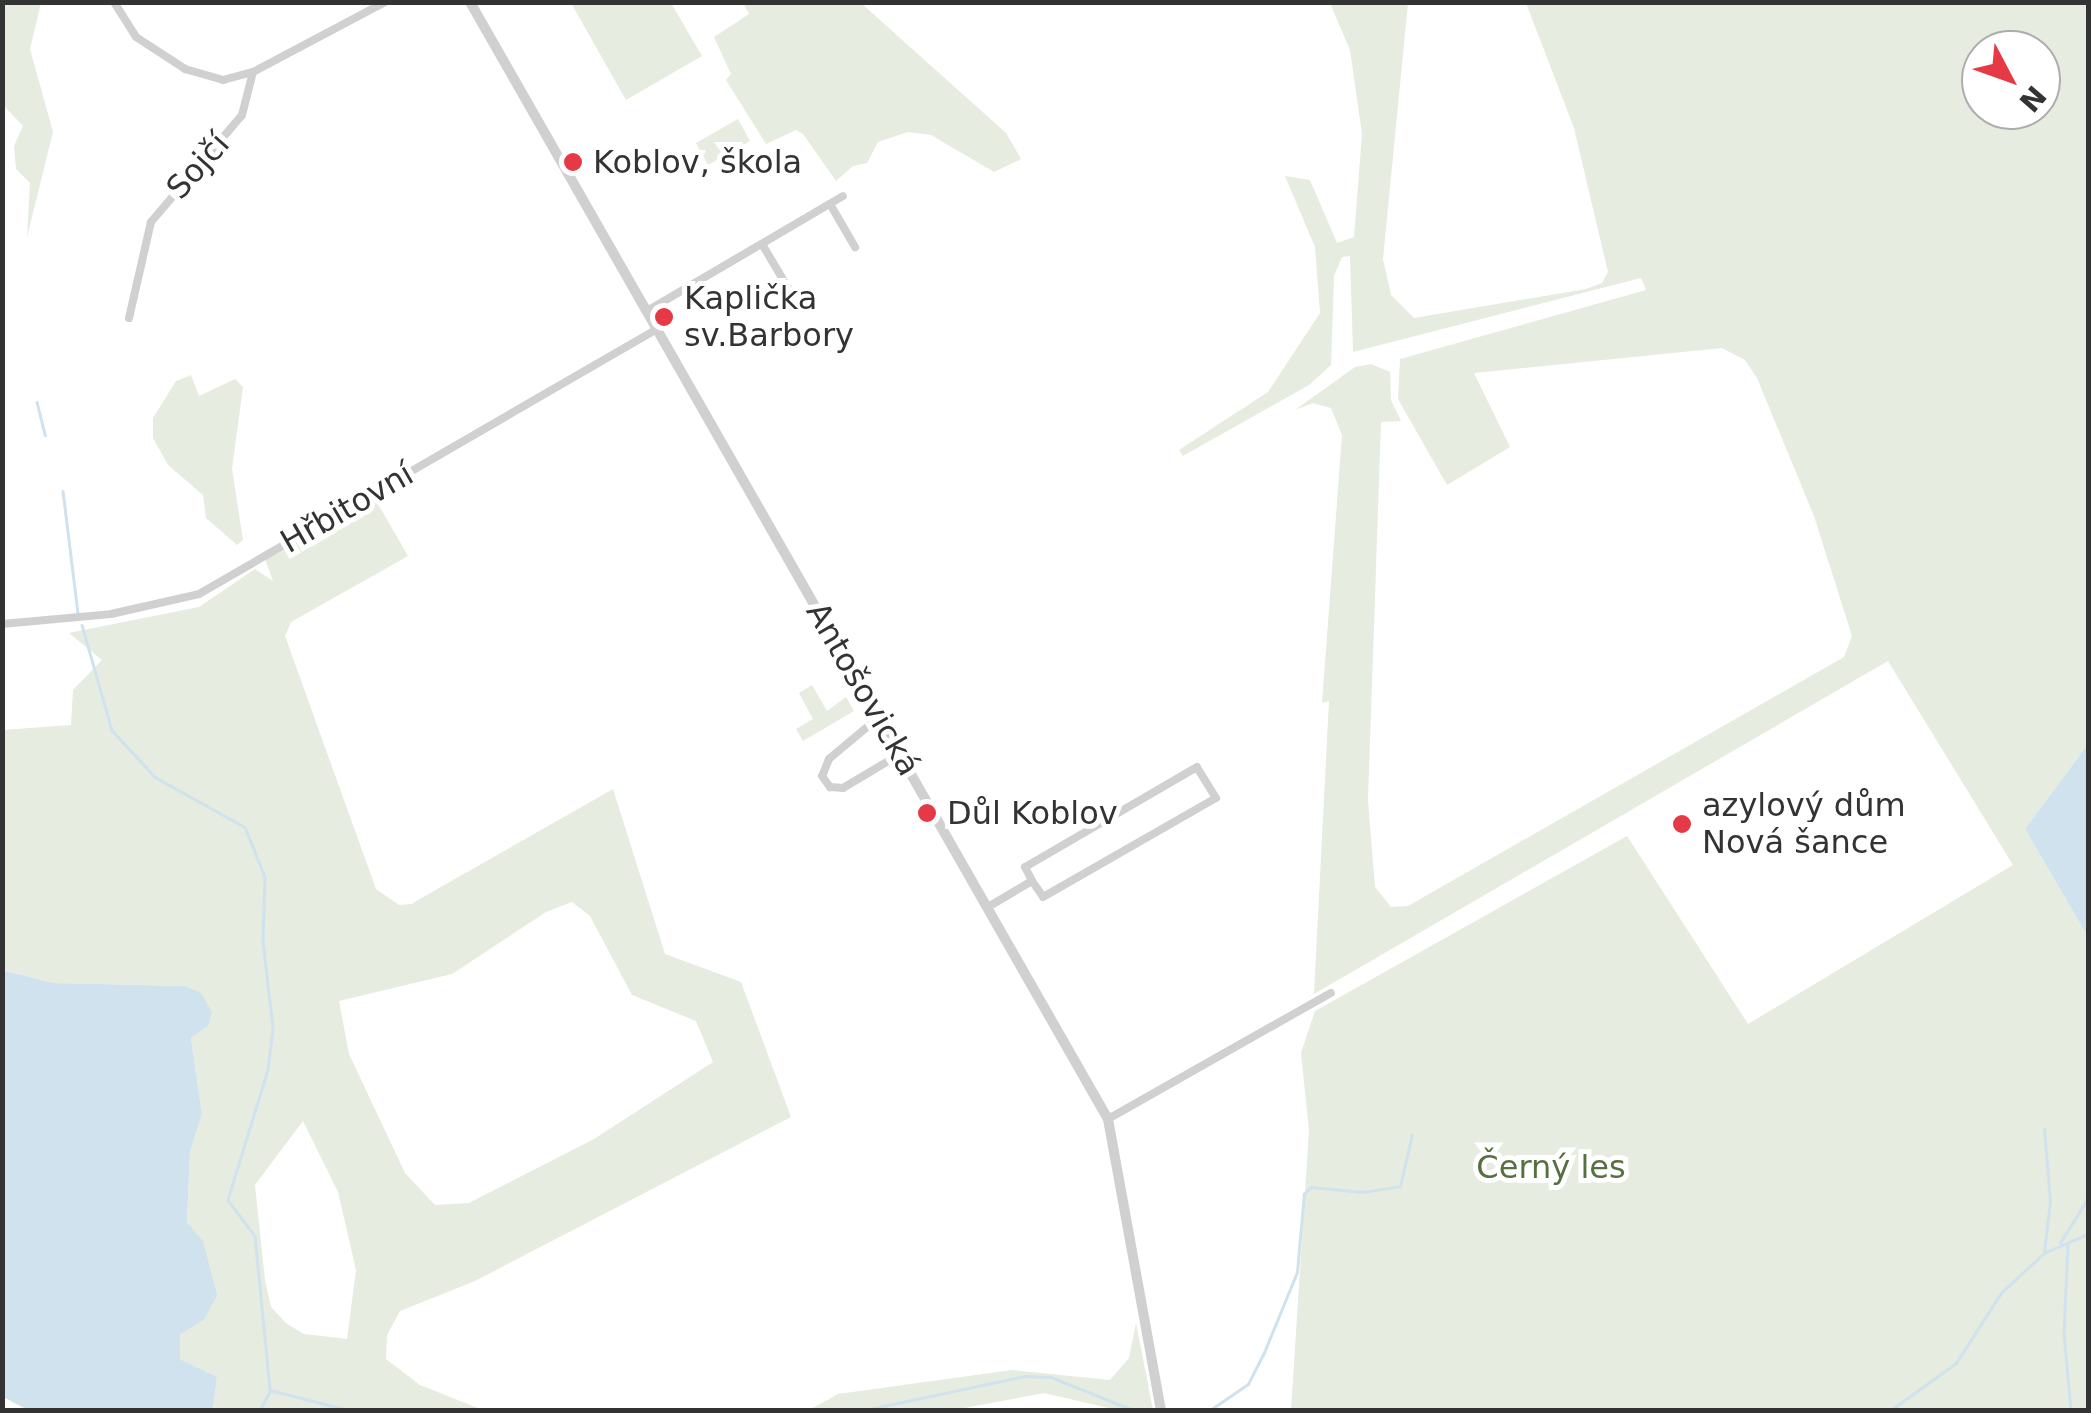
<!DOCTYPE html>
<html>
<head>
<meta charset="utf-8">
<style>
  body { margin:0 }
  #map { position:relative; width:2091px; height:1413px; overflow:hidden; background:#fff; font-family:"DejaVu Sans",sans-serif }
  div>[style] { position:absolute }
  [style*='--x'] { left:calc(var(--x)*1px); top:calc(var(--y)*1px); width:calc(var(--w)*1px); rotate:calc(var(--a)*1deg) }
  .green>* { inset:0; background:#e6ecdf }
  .water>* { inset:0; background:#cfe2ee }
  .stream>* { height:2.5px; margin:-1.25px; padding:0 1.25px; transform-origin:1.25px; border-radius:1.25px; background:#cfe2ee }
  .minor>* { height:8px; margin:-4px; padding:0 4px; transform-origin:4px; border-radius:4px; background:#d0d0d0 }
  .tertiary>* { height:10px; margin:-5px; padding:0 5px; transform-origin:5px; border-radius:5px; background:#d0d0d0 }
  .dots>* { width:28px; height:28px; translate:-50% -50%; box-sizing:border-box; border:5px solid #fff; border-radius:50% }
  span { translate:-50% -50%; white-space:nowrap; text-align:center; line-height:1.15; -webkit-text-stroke:10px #fff; paint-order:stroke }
  .poi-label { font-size:32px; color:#333 }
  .left { translate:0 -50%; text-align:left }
  .street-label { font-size:32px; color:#333 }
  .park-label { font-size:32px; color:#56703f }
  .frame { position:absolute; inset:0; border:5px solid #333; pointer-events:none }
  .north { position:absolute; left:1961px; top:30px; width:100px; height:100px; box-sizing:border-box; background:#fff; border:2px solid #adadad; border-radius:50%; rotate:131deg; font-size:28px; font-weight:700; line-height:40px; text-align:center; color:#333 }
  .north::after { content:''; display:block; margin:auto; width:35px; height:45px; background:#e63946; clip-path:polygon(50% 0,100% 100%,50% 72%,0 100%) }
</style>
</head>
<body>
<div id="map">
  <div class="green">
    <div style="clip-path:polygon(3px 2px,41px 3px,30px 49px,53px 132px,27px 237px,30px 183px,16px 169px,14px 146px,23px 126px,3px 105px)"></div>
    <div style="clip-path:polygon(571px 3px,671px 3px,702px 56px,626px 100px)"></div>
    <div style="clip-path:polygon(743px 3px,861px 3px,1006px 133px,1021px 159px,994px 172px,931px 135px,908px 132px,878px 142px,867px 163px,853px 166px,836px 181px,803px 134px,796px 130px,766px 144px,726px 80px,731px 74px,714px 37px,749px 14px)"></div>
    <div style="clip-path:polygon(evenodd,1330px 3px,1408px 3px,1383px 259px,1391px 295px,1414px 318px,1586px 289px,1602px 283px,1608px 272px,1574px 128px,1526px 3px,2088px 3px,2088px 744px,2025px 829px,2088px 937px,2088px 1410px,1291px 1410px,1309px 1130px,1301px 1053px,1315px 1011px,1627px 836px,1748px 1024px,2013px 865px,1888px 661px,1314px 994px,1329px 701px,1322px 703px,1342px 435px,1331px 408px,1313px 403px,1295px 410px,1355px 367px,1371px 364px,1390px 372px,1391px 400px,1401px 421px,1381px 422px,1368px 800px,1375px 887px,1391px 907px,1408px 906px,1844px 657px,1852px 636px,1814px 516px,1757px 378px,1745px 360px,1722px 348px,1474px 373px,1510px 447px,1447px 485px,1398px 399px,1400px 359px,1646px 290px,1641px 278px,1353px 352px,1350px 256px,1342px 257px,1334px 276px,1331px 365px,1309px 385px,1183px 456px,1179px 450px,1268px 392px,1320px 313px,1315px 247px,1285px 176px,1310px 180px,1337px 243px,1354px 237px,1362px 134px,1350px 50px,1330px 3px,1981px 50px,2041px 50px,2041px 110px,1981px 110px,1981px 50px)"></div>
    <div style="clip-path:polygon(738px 119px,750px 141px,708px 165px,696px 143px)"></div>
    <div style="clip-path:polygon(191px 375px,199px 396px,235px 379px,243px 387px,232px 469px,243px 540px,237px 545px,206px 518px,203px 495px,168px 465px,153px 438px,153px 418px,176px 381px)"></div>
    <div style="clip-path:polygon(evenodd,374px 497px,408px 556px,291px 622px,285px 636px,376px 889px,399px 905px,411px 904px,613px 789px,665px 954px,741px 982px,791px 1117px,475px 1281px,400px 1311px,387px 1335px,386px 1359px,420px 1385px,483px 1410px,213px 1410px,217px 1377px,180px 1359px,180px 1333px,204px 1320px,203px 1242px,187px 1222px,190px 1152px,202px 1114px,191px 1038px,208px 1026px,185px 986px,54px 983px,3px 970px,2px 730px,71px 725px,73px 690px,102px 660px,69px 633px,199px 607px,255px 569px,273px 581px,265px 559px,374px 497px,572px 902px,590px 916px,632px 995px,696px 1021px,713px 1062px,594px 1139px,469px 1203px,435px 1205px,405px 1173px,349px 1054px,339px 1001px,452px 974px,546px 912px,572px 902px,374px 497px,303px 1121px,338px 1192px,356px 1270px,347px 1339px,304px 1334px,287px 1324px,271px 1307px,265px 1280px,255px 1185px,303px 1121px)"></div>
    <div style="clip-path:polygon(812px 685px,827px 711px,846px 697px,854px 711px,803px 741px,796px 729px,813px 719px,799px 693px)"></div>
    <div style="clip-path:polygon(1136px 1323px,1153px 1410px,1117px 1410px,1044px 1393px,954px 1410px,809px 1410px,838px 1394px,1012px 1370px,1110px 1380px,1129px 1358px)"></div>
  </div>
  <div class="water">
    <div style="clip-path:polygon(2088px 744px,2088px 937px,2025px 829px)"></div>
    <div style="clip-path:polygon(2px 970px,54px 983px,185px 986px,201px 993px,212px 1012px,208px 1026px,191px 1038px,202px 1114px,190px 1152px,187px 1222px,203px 1241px,217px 1295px,204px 1320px,180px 1334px,180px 1359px,217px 1377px,213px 1410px,28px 1410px,3px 1397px)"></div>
  </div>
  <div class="stream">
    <div style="--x:37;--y:402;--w:34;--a:76"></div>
    <div style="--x:63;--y:491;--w:123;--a:83"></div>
    <div style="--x:82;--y:625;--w:109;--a:74.1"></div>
    <div style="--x:112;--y:730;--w:64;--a:47.5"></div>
    <div style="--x:155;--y:777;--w:103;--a:29.1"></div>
    <div style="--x:245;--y:827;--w:54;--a:68.2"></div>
    <div style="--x:265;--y:877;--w:64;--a:91.8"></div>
    <div style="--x:263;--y:941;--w:88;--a:83.4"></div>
    <div style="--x:273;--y:1028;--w:42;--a:96.8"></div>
    <div style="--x:268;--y:1070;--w:136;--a:107.1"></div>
    <div style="--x:228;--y:1200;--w:45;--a:53.1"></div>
    <div style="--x:255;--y:1236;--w:155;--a:84.4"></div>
    <div style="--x:2060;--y:1243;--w:53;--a:-58.1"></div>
    <div style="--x:2068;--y:1243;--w:90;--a:92.5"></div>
    <div style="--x:2064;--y:1333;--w:77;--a:84.8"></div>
    <div style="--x:2044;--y:1252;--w:50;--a:-83.2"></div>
    <div style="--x:2050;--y:1202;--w:73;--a:-94.7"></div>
    <div style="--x:260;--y:1410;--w:22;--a:-63"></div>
    <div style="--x:270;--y:1390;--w:81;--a:14.4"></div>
    <div style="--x:865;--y:1410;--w:164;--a:-12"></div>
    <div style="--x:1025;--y:1376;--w:26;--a:2"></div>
    <div style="--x:1051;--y:1377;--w:88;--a:21.9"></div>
    <div style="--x:1210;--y:1410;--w:46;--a:-34.4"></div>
    <div style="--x:1248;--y:1384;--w:33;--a:-63"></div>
    <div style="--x:1263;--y:1355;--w:90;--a:-67.7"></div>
    <div style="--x:1297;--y:1272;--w:78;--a:-84.9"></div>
    <div style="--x:1304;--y:1194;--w:10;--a:-45"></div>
    <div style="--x:1311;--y:1187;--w:52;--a:5.5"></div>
    <div style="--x:1363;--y:1192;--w:37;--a:-9"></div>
    <div style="--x:1400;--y:1186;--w:52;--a:-76.8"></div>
    <div style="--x:1891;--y:1410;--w:80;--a:-35.9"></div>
    <div style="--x:1956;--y:1363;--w:83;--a:-57.3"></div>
    <div style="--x:2001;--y:1293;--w:59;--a:-42.9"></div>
    <div style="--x:2044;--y:1253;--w:48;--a:-23.4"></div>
  </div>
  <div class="minor">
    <div style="--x:114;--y:2;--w:41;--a:57.8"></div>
    <div style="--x:136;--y:37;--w:59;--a:33.1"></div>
    <div style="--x:185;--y:69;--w:40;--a:16"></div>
    <div style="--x:223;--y:80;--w:31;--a:-15"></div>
    <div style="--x:253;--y:72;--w:149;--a:-27.9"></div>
    <div style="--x:830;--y:204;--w:50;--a:59.8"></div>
    <div style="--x:762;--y:244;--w:51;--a:59.4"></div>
    <div style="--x:647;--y:311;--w:227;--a:-30.4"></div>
    <div style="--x:129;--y:318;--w:98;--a:-77.1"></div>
    <div style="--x:151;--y:222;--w:140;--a:-49.6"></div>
    <div style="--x:242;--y:115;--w:44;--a:-75.7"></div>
    <div style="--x:2;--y:624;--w:109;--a:-5.2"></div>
    <div style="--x:111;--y:614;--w:90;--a:-12.8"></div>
    <div style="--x:199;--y:594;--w:529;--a:-30.05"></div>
    <div style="--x:879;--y:717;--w:65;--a:140"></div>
    <div style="--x:829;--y:759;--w:18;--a:112"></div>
    <div style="--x:822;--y:776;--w:14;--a:54"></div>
    <div style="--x:830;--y:787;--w:13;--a:4"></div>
    <div style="--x:843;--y:788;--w:66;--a:-30.8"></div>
    <div style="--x:988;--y:907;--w:51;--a:-30.6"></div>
    <div style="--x:1032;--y:881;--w:19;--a:55"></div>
    <div style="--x:1043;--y:897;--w:199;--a:-29.8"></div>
    <div style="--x:1216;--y:798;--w:36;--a:-122"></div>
    <div style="--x:1197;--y:767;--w:199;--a:149.8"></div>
    <div style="--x:1025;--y:867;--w:16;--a:63"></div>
    <div style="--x:1108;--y:1119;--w:256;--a:-29.5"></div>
  </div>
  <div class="tertiary">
    <div style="--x:470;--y:2;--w:1286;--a:60.27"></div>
    <div style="--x:1108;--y:1119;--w:296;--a:79.7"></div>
  </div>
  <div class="dots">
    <div style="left:573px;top:162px;background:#e63946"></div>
    <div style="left:664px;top:317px;background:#e63946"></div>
    <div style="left:927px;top:813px;background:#e63946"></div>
    <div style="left:1682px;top:824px;background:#e63946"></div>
  </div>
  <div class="poi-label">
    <span class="left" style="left:593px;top:162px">Koblov, škola</span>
    <span class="left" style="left:684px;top:317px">Kaplička<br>sv.Barbory</span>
    <span class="left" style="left:1702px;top:824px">azylový dům<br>Nová šance</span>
    <span class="left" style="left:947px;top:813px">Důl Koblov</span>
  </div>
  <div class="street-label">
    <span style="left:198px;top:166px;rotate:-48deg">Sojčí</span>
    <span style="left:347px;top:508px;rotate:-30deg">Hřbitovní</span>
    <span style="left:863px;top:689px;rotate:60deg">Antošovická</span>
  </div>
  <div class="park-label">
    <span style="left:1551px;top:1167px">Černý les</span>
  </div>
  <div class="frame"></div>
  <div class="north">N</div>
</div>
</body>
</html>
